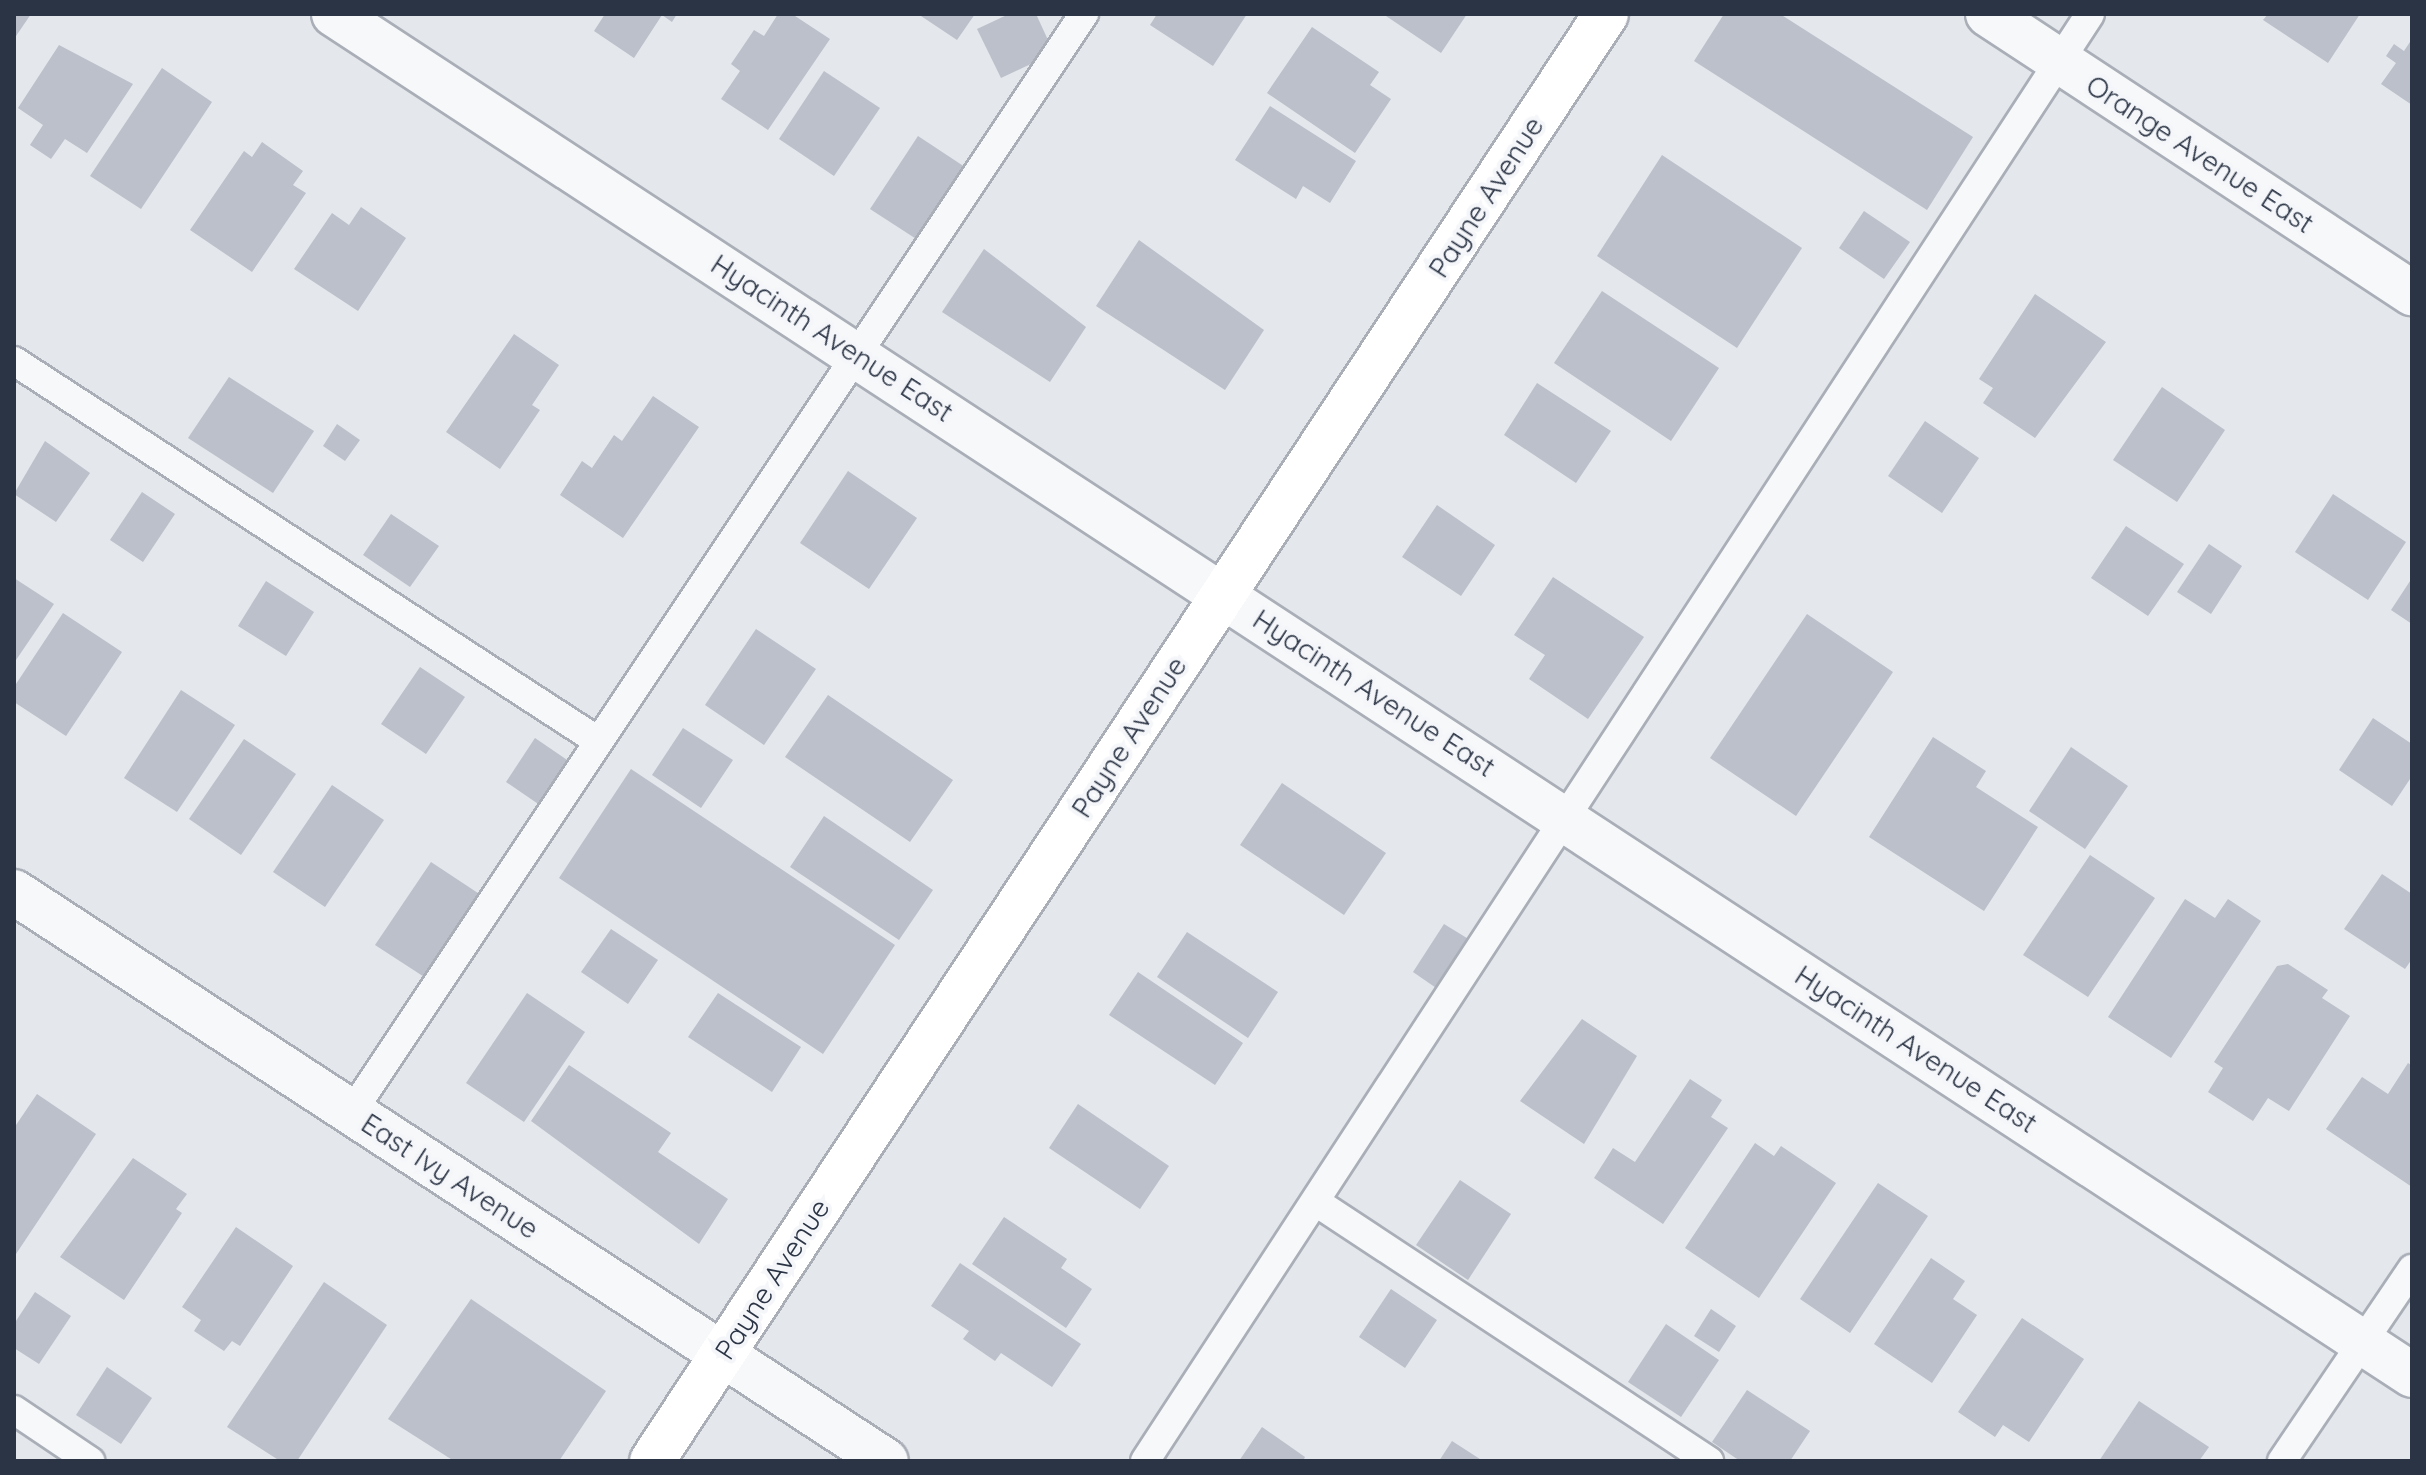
<!DOCTYPE html>
<html>
<head>
<meta charset="utf-8">
<style>
  body { margin:0 }
  #map { position:relative; width:2426px; height:1475px; overflow:hidden; background:#e4e7ec; font-family:Quicksand,sans-serif }
  div>[style] { position:absolute }
  [style*='--x'] { left:calc(var(--x)*1px); top:calc(var(--y)*1px); width:calc(var(--w)*1px); rotate:calc(var(--a)*1deg) }
  .building>* { inset:0; background:#bbc0ca }
  .roads { filter:drop-shadow(2px 0 #a9aeb7) drop-shadow(-2px 0 #a9aeb7) drop-shadow(0 2px #a9aeb7) drop-shadow(0 -2px #a9aeb7) }
  .lane>* { height:28px; margin:-14px; padding:0 14px; transform-origin:14px; border-radius:14px; background:#f7f8fa }
  .street>* { height:44px; margin:-22px; padding:0 22px; transform-origin:22px; border-radius:22px; background:#f7f8fa }
  .secondary>* { height:44px; margin:-22px; padding:0 22px; transform-origin:22px; border-radius:22px; background:#fff }
  span { translate:-50% -50%; white-space:nowrap; text-align:center; line-height:1.15; -webkit-text-stroke:8px #f4f6f9; paint-order:stroke }
  .street-label { font-size:28px; color:#2b3445 }
  .frame { position:absolute; inset:0; border:16px solid #2b3445; pointer-events:none }
</style>
</head>
<body>
<div id="map">
  <div class="building">
    <div style="clip-path:polygon(14px 14px,31px 14px,14px 39px)"></div>
    <div style="clip-path:polygon(605px 14px,677px 14px,672px 22px,662px 15px,634px 58px,594px 31px)"></div>
    <div style="clip-path:polygon(778px 14px,792px 14px,830px 39px,768px 130px,721px 99px,740px 71px,731px 64px,754px 30px,764px 36px)"></div>
    <div style="clip-path:polygon(918px 14px,975px 14px,957px 40px)"></div>
    <div style="clip-path:polygon(1009px 14px,1036px 14px,1054px 53px,1001px 78px,977px 29px)"></div>
    <div style="clip-path:polygon(1157px 14px,1247px 14px,1213px 66px,1150px 25px)"></div>
    <div style="clip-path:polygon(1383px 14px,1467px 14px,1441px 53px)"></div>
    <div style="clip-path:polygon(1724px 14px,1780px 14px,1973px 137px,1927px 210px,1694px 61px)"></div>
    <div style="clip-path:polygon(2268px 14px,2360px 14px,2328px 63px,2263px 20px)"></div>
    <div style="clip-path:polygon(1312px 27px,1379px 72px,1370px 85px,1391px 99px,1355px 153px,1267px 93px)"></div>
    <div style="clip-path:polygon(2412px 39px,2412px 105px,2381px 84px,2396px 63px,2386px 56px,2394px 44px,2404px 51px)"></div>
    <div style="clip-path:polygon(59px 45px,133px 84px,87px 153px,65px 139px,51px 159px,30px 145px,43px 125px,18px 108px)"></div>
    <div style="clip-path:polygon(162px 68px,212px 102px,141px 209px,90px 176px)"></div>
    <div style="clip-path:polygon(824px 71px,880px 108px,834px 176px,779px 139px)"></div>
    <div style="clip-path:polygon(1270px 106px,1356px 161px,1330px 203px,1303px 186px,1296px 199px,1235px 160px)"></div>
    <div style="clip-path:polygon(918px 136px,971px 171px,924px 244px,870px 209px)"></div>
    <div style="clip-path:polygon(262px 142px,303px 171px,293px 185px,306px 193px,252px 272px,190px 230px,244px 151px,252px 157px)"></div>
    <div style="clip-path:polygon(1662px 155px,1802px 248px,1737px 348px,1597px 256px)"></div>
    <div style="clip-path:polygon(361px 207px,406px 238px,358px 311px,294px 269px,332px 213px,349px 225px)"></div>
    <div style="clip-path:polygon(1864px 211px,1910px 242px,1884px 279px,1839px 248px)"></div>
    <div style="clip-path:polygon(1139px 240px,1264px 330px,1225px 390px,1096px 306px)"></div>
    <div style="clip-path:polygon(984px 249px,1086px 327px,1050px 382px,942px 312px)"></div>
    <div style="clip-path:polygon(1602px 291px,1719px 368px,1671px 441px,1554px 363px)"></div>
    <div style="clip-path:polygon(2035px 294px,2106px 342px,2035px 438px,1983px 403px,1993px 388px,1979px 379px)"></div>
    <div style="clip-path:polygon(514px 334px,559px 365px,532px 405px,540px 410px,500px 469px,446px 432px)"></div>
    <div style="clip-path:polygon(229px 377px,314px 431px,273px 493px,188px 438px)"></div>
    <div style="clip-path:polygon(1537px 383px,1611px 431px,1576px 483px,1504px 435px)"></div>
    <div style="clip-path:polygon(2162px 387px,2225px 430px,2177px 502px,2113px 460px)"></div>
    <div style="clip-path:polygon(653px 396px,699px 427px,623px 538px,560px 495px,582px 461px,592px 468px,614px 435px,622px 441px)"></div>
    <div style="clip-path:polygon(1925px 421px,1979px 458px,1942px 513px,1888px 476px)"></div>
    <div style="clip-path:polygon(337px 424px,360px 440px,345px 461px,323px 446px)"></div>
    <div style="clip-path:polygon(45px 441px,90px 473px,56px 522px,14px 494px)"></div>
    <div style="clip-path:polygon(848px 471px,917px 518px,869px 589px,800px 543px)"></div>
    <div style="clip-path:polygon(142px 492px,175px 514px,143px 562px,110px 540px)"></div>
    <div style="clip-path:polygon(2333px 494px,2406px 542px,2368px 600px,2295px 552px)"></div>
    <div style="clip-path:polygon(1437px 505px,1495px 545px,1461px 596px,1402px 557px)"></div>
    <div style="clip-path:polygon(391px 514px,439px 546px,410px 587px,363px 555px)"></div>
    <div style="clip-path:polygon(2126px 526px,2184px 564px,2148px 616px,2091px 578px)"></div>
    <div style="clip-path:polygon(2209px 544px,2242px 566px,2211px 614px,2177px 592px)"></div>
    <div style="clip-path:polygon(1553px 577px,1644px 637px,1588px 719px,1529px 679px,1545px 655px,1514px 635px)"></div>
    <div style="clip-path:polygon(14px 578px,54px 604px,14px 663px)"></div>
    <div style="clip-path:polygon(2412px 578px,2412px 624px,2391px 610px)"></div>
    <div style="clip-path:polygon(266px 581px,314px 612px,286px 656px,238px 626px)"></div>
    <div style="clip-path:polygon(63px 613px,122px 652px,66px 736px,14px 702px,14px 687px)"></div>
    <div style="clip-path:polygon(1807px 614px,1893px 672px,1796px 816px,1710px 758px)"></div>
    <div style="clip-path:polygon(756px 629px,816px 669px,764px 745px,705px 705px)"></div>
    <div style="clip-path:polygon(420px 667px,465px 697px,426px 754px,381px 724px)"></div>
    <div style="clip-path:polygon(181px 690px,235px 725px,177px 812px,124px 778px)"></div>
    <div style="clip-path:polygon(828px 695px,953px 780px,910px 842px,785px 757px)"></div>
    <div style="clip-path:polygon(2373px 718px,2412px 744px,2412px 776px,2392px 806px,2339px 770px)"></div>
    <div style="clip-path:polygon(683px 728px,733px 760px,701px 808px,652px 775px)"></div>
    <div style="clip-path:polygon(1933px 737px,1986px 771px,1976px 787px,2038px 827px,1984px 911px,1869px 837px)"></div>
    <div style="clip-path:polygon(535px 738px,576px 766px,547px 810px,506px 782px)"></div>
    <div style="clip-path:polygon(244px 739px,296px 774px,241px 855px,189px 819px)"></div>
    <div style="clip-path:polygon(2071px 747px,2128px 786px,2085px 849px,2029px 811px)"></div>
    <div style="clip-path:polygon(631px 769px,895px 945px,823px 1054px,559px 878px)"></div>
    <div style="clip-path:polygon(1282px 783px,1386px 853px,1344px 915px,1240px 845px)"></div>
    <div style="clip-path:polygon(332px 785px,384px 820px,325px 907px,273px 872px)"></div>
    <div style="clip-path:polygon(824px 816px,933px 890px,899px 940px,790px 867px)"></div>
    <div style="clip-path:polygon(2090px 855px,2155px 898px,2088px 997px,2023px 955px)"></div>
    <div style="clip-path:polygon(431px 862px,487px 899px,432px 982px,375px 945px)"></div>
    <div style="clip-path:polygon(2382px 874px,2412px 894px,2412px 959px,2405px 969px,2344px 929px)"></div>
    <div style="clip-path:polygon(2185px 899px,2215px 918px,2228px 899px,2261px 921px,2171px 1058px,2108px 1017px)"></div>
    <div style="clip-path:polygon(1444px 924px,1475px 943px,1442px 992px,1413px 972px)"></div>
    <div style="clip-path:polygon(611px 929px,658px 960px,628px 1004px,581px 972px)"></div>
    <div style="clip-path:polygon(1187px 932px,1278px 992px,1248px 1038px,1157px 977px)"></div>
    <div style="clip-path:polygon(2288px 964px,2328px 990px,2322px 998px,2350px 1016px,2289px 1111px,2268px 1098px,2253px 1121px,2208px 1092px,2223px 1068px,2214px 1062px,2277px 966px)"></div>
    <div style="clip-path:polygon(1138px 972px,1243px 1043px,1215px 1085px,1109px 1015px)"></div>
    <div style="clip-path:polygon(527px 993px,585px 1032px,524px 1122px,466px 1083px)"></div>
    <div style="clip-path:polygon(718px 993px,801px 1047px,772px 1092px,688px 1037px)"></div>
    <div style="clip-path:polygon(1582px 1019px,1637px 1056px,1584px 1144px,1520px 1101px)"></div>
    <div style="clip-path:polygon(2408px 1063px,2412px 1066px,2412px 1187px,2326px 1129px,2362px 1077px,2388px 1094px)"></div>
    <div style="clip-path:polygon(569px 1065px,671px 1133px,658px 1152px,728px 1199px,699px 1244px,531px 1121px)"></div>
    <div style="clip-path:polygon(1690px 1079px,1722px 1100px,1711px 1117px,1728px 1128px,1663px 1224px,1594px 1178px,1613px 1148px,1635px 1162px)"></div>
    <div style="clip-path:polygon(37px 1094px,96px 1134px,14px 1257px,14px 1128px)"></div>
    <div style="clip-path:polygon(1078px 1104px,1169px 1166px,1140px 1209px,1049px 1148px)"></div>
    <div style="clip-path:polygon(1755px 1143px,1774px 1156px,1781px 1146px,1836px 1183px,1759px 1298px,1685px 1248px)"></div>
    <div style="clip-path:polygon(133px 1158px,187px 1194px,176px 1209px,182px 1213px,124px 1300px,60px 1257px)"></div>
    <div style="clip-path:polygon(1460px 1180px,1511px 1214px,1468px 1280px,1416px 1245px)"></div>
    <div style="clip-path:polygon(1878px 1183px,1928px 1216px,1850px 1333px,1800px 1299px)"></div>
    <div style="clip-path:polygon(1004px 1217px,1067px 1259px,1061px 1268px,1092px 1289px,1066px 1328px,972px 1264px)"></div>
    <div style="clip-path:polygon(236px 1227px,293px 1266px,240px 1346px,232px 1341px,224px 1351px,194px 1331px,201px 1320px,182px 1307px)"></div>
    <div style="clip-path:polygon(1931px 1258px,1965px 1281px,1953px 1299px,1977px 1315px,1932px 1383px,1874px 1344px)"></div>
    <div style="clip-path:polygon(960px 1263px,1081px 1344px,1052px 1387px,1001px 1353px,995px 1361px,963px 1339px,969px 1331px,931px 1306px)"></div>
    <div style="clip-path:polygon(324px 1282px,387px 1325px,297px 1461px,280px 1461px,227px 1427px)"></div>
    <div style="clip-path:polygon(1391px 1289px,1437px 1320px,1405px 1368px,1359px 1337px)"></div>
    <div style="clip-path:polygon(35px 1292px,71px 1316px,39px 1364px,14px 1348px,14px 1324px)"></div>
    <div style="clip-path:polygon(471px 1299px,606px 1391px,559px 1461px,454px 1461px,388px 1419px)"></div>
    <div style="clip-path:polygon(1711px 1309px,1736px 1326px,1719px 1352px,1694px 1336px)"></div>
    <div style="clip-path:polygon(2022px 1318px,2084px 1359px,2029px 1442px,2003px 1425px,1995px 1437px,1958px 1412px)"></div>
    <div style="clip-path:polygon(1666px 1324px,1719px 1360px,1681px 1417px,1628px 1382px)"></div>
    <div style="clip-path:polygon(107px 1367px,152px 1398px,121px 1444px,76px 1415px)"></div>
    <div style="clip-path:polygon(1747px 1390px,1810px 1431px,1790px 1461px,1740px 1461px,1712px 1442px)"></div>
    <div style="clip-path:polygon(2139px 1401px,2209px 1447px,2199px 1461px,2099px 1461px)"></div>
    <div style="clip-path:polygon(1262px 1427px,1305px 1457px,1303px 1461px,1239px 1461px)"></div>
    <div style="clip-path:polygon(1452px 1441px,1483px 1461px,1439px 1461px)"></div>
  </div>
  <div class="roads">
    <div class="lane">
      <div style="--x:14;--y:361;--w:697;--a:33.05"></div>
      <div style="--x:352;--y:1112;--w:1320;--a:-56.31"></div>
      <div style="--x:1316;--y:1202;--w:471;--a:33.4"></div>
      <div style="--x:14;--y:1410;--w:92;--a:33.9"></div>
      <div style="--x:1145;--y:1461;--w:1728;--a:-56.85"></div>
      <div style="--x:2282;--y:1461;--w:232;--a:-55.9"></div>
    </div>
    <div class="street">
      <div style="--x:334;--y:14;--w:2484;--a:33.22"></div>
      <div style="--x:1988;--y:14;--w:508;--a:33.35"></div>
      <div style="--x:14;--y:892;--w:1041;--a:33.13"></div>
    </div>
    <div class="secondary">
      <div style="--x:652;--y:1461;--w:1733;--a:-56.6"></div>
    </div>
  </div>
  <div class="street-label">
    <span style="left:2200px;top:154px;rotate:33deg">Orange Avenue East</span>
    <span style="left:1486px;top:197px;rotate:-57deg">Payne Avenue</span>
    <span style="left:832px;top:338px;rotate:33deg">Hyacinth Avenue East</span>
    <span style="left:1374px;top:693px;rotate:33deg">Hyacinth Avenue East</span>
    <span style="left:1129px;top:737px;rotate:-57deg">Payne Avenue</span>
    <span style="left:1916px;top:1049px;rotate:33deg">Hyacinth Avenue East</span>
    <span style="left:450px;top:1176px;rotate:33deg">East Ivy Avenue</span>
    <span style="left:772px;top:1279px;rotate:-57deg">Payne Avenue</span>
  </div>
  <div class="frame"></div>
</div>
</body>
</html>
